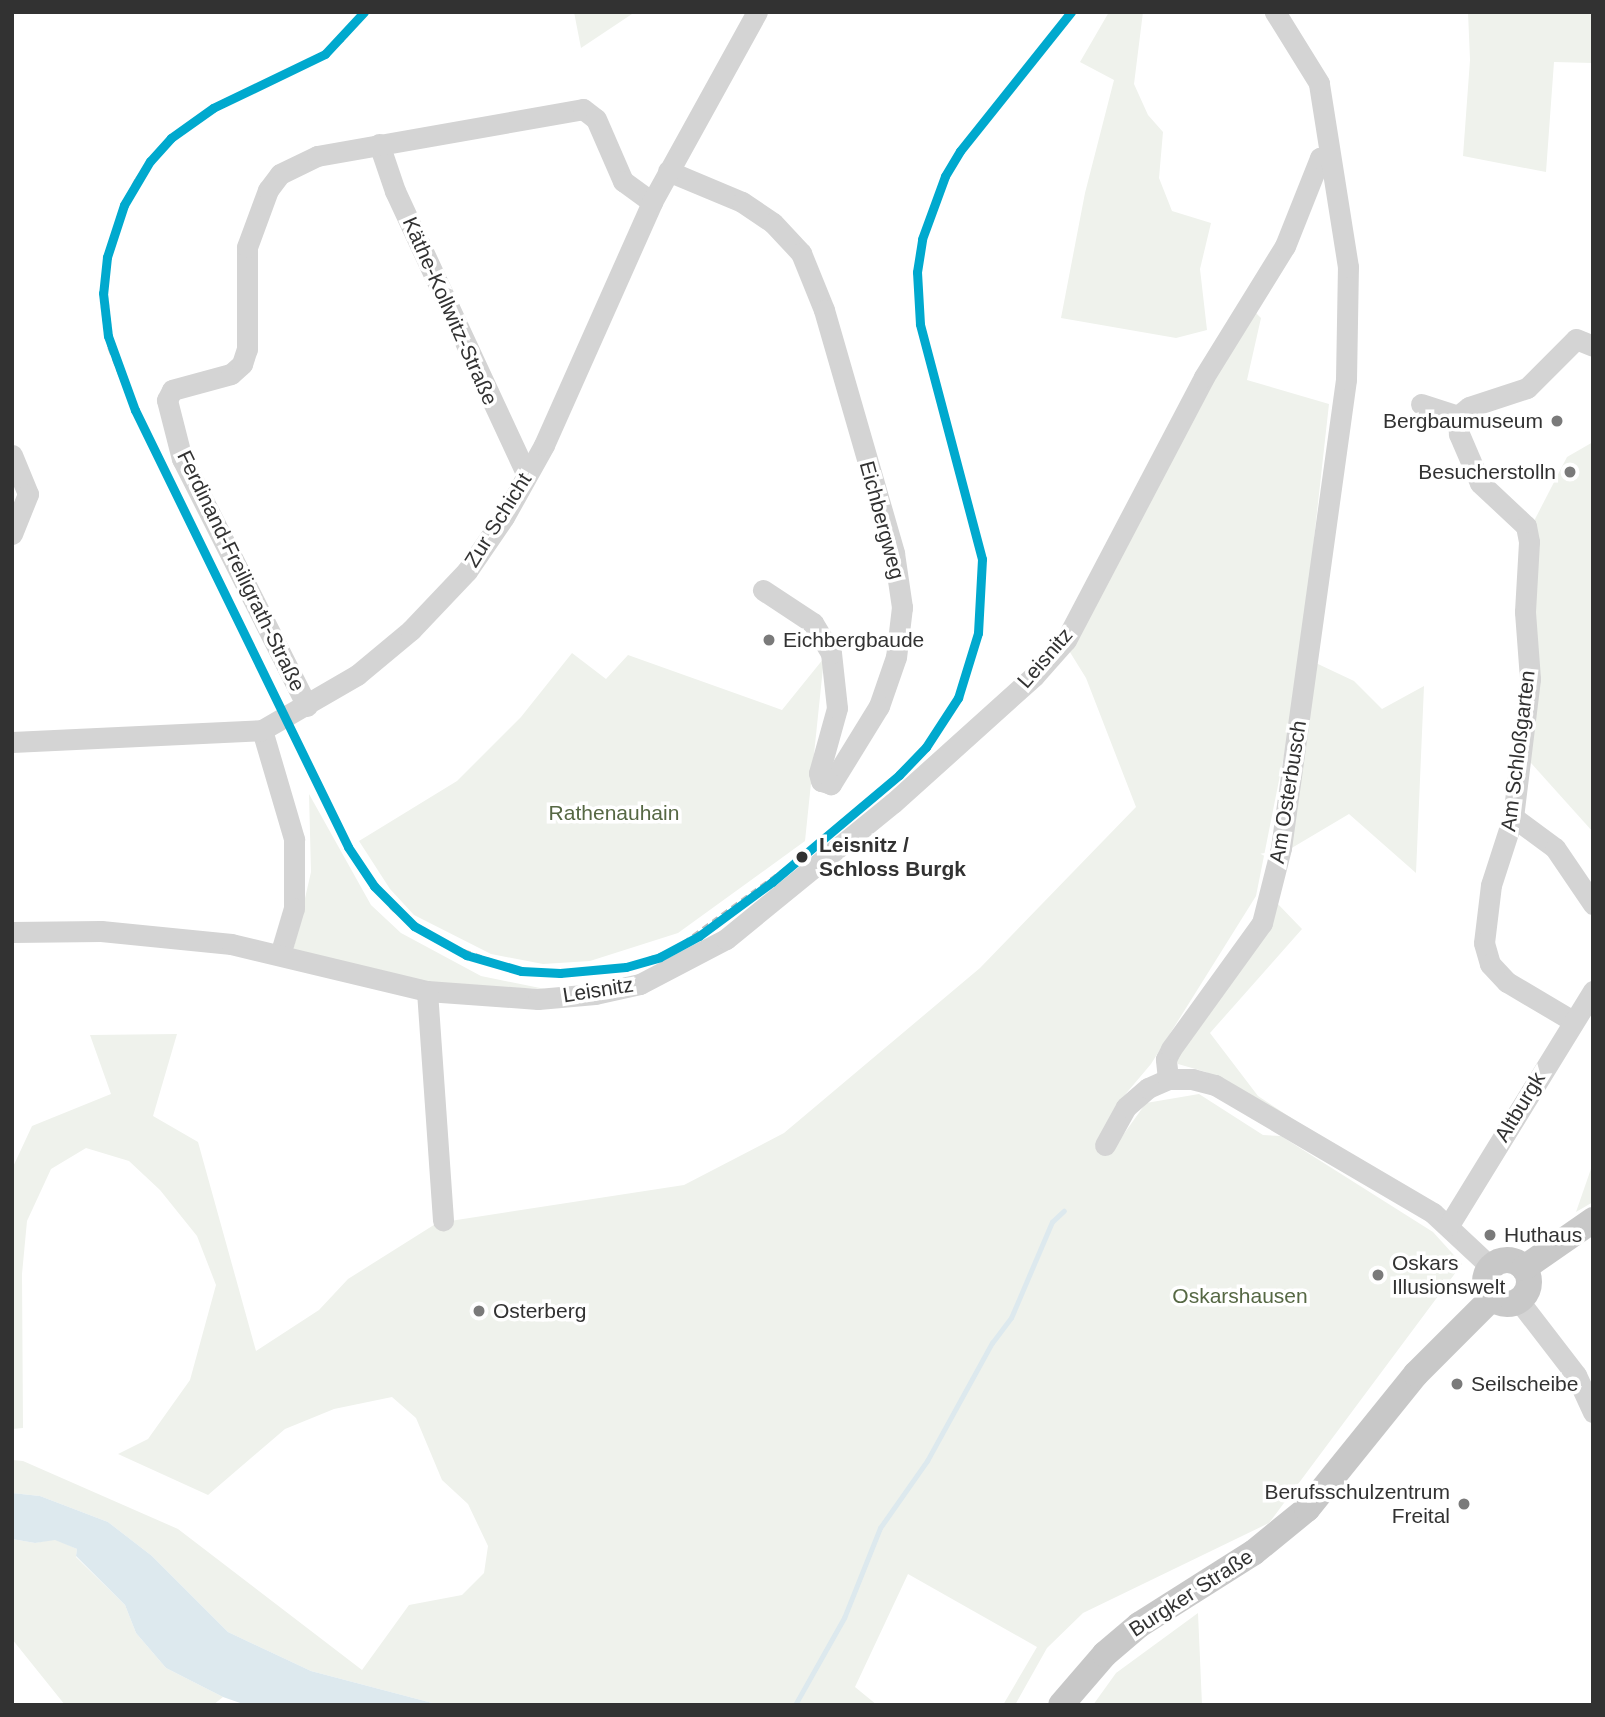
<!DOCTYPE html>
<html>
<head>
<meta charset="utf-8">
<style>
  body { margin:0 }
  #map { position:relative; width:1605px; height:1717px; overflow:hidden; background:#fff; font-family:Arial,sans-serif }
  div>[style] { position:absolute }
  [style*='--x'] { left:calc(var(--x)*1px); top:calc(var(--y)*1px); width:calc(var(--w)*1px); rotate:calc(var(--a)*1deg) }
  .green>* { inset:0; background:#eff2ec }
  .water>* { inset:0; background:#dde9ee }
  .stream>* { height:4.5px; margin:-2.25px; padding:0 2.25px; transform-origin:2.25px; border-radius:2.25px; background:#dde9ee }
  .minor>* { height:21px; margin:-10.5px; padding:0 10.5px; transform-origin:10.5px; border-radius:10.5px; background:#d4d4d4 }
  .major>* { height:26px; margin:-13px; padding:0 13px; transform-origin:13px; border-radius:13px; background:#c8c8c8 }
  .major>.ring { margin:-13px; padding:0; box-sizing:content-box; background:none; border:26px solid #c8c8c8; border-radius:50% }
  .rail>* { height:4.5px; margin-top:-2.25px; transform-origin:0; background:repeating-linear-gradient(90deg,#bcbcbc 0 7px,transparent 0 12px) }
  .rail-1>* { height:9px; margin:-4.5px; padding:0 4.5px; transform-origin:4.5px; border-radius:4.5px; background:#00a9ce }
  .dots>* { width:19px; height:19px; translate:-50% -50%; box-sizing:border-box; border:4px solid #fff; border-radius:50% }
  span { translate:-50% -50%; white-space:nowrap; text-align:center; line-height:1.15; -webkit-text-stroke:7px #fff; paint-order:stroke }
  .street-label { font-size:21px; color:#323232 }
  .poi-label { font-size:21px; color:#323232 }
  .right { translate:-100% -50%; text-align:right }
  .left { translate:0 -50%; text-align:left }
  .park-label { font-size:21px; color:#566844 }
  .stop-label { font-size:21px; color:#323232; font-weight:700 }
  .frame { position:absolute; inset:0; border:14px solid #323232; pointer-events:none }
</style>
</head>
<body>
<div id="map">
  <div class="green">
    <div style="clip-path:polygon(574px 12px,635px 12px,581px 48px)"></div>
    <div style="clip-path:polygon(1109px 12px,1143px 12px,1134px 84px,1148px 115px,1163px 132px,1159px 178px,1172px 211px,1211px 223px,1200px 269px,1207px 330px,1176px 338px,1061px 318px,1085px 193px,1114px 80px,1080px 62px)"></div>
    <div style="clip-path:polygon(1468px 12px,1593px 12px,1593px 63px,1554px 62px,1546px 172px,1463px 156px,1470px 60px)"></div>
    <div style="clip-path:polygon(1255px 312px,1261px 318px,1247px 380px,1329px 404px,1301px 656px,1354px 681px,1382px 709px,1424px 686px,1416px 873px,1349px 814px,1290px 849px,1289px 730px,1256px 896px,1151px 1064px,1118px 1103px,1113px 1149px,1146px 1103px,1199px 1094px,1263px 1135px,1281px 1136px,1433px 1232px,1462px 1264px,1269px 1523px,1083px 1613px,1047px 1648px,1015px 1705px,1003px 1705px,1037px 1647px,908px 1574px,855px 1687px,877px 1705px,440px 1705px,311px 1671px,228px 1632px,152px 1556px,108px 1522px,40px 1496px,12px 1493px,12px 1460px,23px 1461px,178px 1529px,362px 1670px,409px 1605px,462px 1595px,484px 1573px,488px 1546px,468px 1504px,442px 1480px,416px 1418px,392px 1397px,334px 1409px,285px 1429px,208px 1495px,118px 1454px,148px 1439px,190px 1380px,216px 1285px,197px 1236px,160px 1190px,129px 1161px,86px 1148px,51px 1169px,27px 1221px,22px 1274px,23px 1428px,12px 1429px,12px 1169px,32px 1126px,111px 1094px,90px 1035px,177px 1034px,153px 1116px,198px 1142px,256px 1351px,319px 1310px,348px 1279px,437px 1223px,684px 1185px,784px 1133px,980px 968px,1136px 807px,1086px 678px,1068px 649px,1224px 359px)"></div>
    <div style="clip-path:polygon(1593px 442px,1593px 832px,1522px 753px,1534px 521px,1567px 457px)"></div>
    <div style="clip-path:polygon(572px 653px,606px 679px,628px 655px,782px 710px,824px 658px,805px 841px,678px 933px,590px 961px,543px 964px,491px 954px,414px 915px,390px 889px,359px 841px,457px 781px,521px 717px)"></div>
    <div style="clip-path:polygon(309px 794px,371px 905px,401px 933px,481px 976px,545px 989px,428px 984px,293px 951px,311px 872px)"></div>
    <div style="clip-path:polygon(1275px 901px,1302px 929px,1210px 1033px,1258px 1096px,1322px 1138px,1206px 1072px,1178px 1064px,1173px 1053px)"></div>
    <div style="clip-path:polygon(1593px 1163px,1593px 1202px,1576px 1212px)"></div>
    <div style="clip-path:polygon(12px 1539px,35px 1543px,55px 1539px,77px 1549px,76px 1557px,125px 1605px,136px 1633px,166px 1668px,223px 1697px,213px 1705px,65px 1705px,12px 1639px)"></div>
    <div style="clip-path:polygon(1198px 1613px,1202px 1705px,1093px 1705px,1116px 1673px)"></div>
  </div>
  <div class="water">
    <div style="clip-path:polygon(12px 1493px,40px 1496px,108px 1522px,152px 1556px,228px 1632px,311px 1671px,440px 1705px,246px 1705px,223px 1697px,166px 1668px,136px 1633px,125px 1605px,76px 1556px,77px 1549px,55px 1540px,35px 1543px,12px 1539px)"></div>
  </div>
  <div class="stream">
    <div style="--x:795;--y:1705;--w:100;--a:-60.6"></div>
    <div style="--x:844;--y:1618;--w:97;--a:-68.2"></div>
    <div style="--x:880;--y:1528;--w:82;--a:-55"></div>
    <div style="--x:927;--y:1461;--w:135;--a:-61.2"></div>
    <div style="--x:992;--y:1343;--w:31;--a:-53"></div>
    <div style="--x:1011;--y:1318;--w:104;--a:-66.9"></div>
    <div style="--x:1052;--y:1222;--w:16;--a:-43"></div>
  </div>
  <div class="minor">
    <div style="--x:379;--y:144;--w:50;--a:71.2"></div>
    <div style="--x:395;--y:191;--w:313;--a:65.1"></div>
    <div style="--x:668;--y:171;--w:80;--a:22.7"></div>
    <div style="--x:742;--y:202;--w:37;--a:34"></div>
    <div style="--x:773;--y:223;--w:41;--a:47"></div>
    <div style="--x:801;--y:253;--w:61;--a:68"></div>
    <div style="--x:824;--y:310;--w:253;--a:73.9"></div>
    <div style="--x:894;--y:553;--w:55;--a:81.6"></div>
    <div style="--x:902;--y:607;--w:50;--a:96.8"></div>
    <div style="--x:896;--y:657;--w:52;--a:109.1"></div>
    <div style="--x:879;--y:706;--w:92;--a:121.6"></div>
    <div style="--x:831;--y:784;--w:10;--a:-163"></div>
    <div style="--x:821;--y:781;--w:8;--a:-104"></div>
    <div style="--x:819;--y:773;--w:67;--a:-74.5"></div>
    <div style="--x:837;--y:708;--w:55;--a:-96.2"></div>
    <div style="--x:831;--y:653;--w:35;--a:-121"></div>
    <div style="--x:813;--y:623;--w:60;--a:-146.6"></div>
    <div style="--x:1421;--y:404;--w:39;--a:18"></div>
    <div style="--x:1458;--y:416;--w:18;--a:87"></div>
    <div style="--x:1459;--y:434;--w:53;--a:66.8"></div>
    <div style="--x:1480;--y:483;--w:63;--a:43.1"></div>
    <div style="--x:1526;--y:526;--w:16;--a:79"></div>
    <div style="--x:1529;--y:542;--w:70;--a:93.3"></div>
    <div style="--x:1525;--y:612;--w:67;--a:85.7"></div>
    <div style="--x:1530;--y:679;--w:139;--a:97"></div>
    <div style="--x:1513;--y:817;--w:71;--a:107.9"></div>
    <div style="--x:1491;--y:885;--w:58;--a:96.9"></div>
    <div style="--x:1484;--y:943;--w:22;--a:74"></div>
    <div style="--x:1490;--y:964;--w:25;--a:47"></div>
    <div style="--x:1507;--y:982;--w:77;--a:30.6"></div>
    <div style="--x:1458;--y:416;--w:14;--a:-39"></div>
    <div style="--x:1469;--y:407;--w:61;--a:-18.1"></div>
    <div style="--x:1527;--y:388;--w:69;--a:-45"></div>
    <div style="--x:1576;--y:339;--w:18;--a:22"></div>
    <div style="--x:12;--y:455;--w:42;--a:67.7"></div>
    <div style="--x:28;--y:494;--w:43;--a:111.8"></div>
    <div style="--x:307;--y:706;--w:277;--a:-116.8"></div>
    <div style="--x:182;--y:459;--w:61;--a:-104.3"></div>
    <div style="--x:167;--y:400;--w:11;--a:-63"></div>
    <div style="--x:172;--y:390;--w:61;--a:-15.2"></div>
    <div style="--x:231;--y:374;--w:15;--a:-42"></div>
    <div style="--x:242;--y:364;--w:16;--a:-72"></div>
    <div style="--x:247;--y:349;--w:102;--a:-90"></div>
    <div style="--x:247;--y:247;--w:61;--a:-69.8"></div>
    <div style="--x:268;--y:190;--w:20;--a:-53"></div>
    <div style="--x:280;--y:174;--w:41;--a:-25.9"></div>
    <div style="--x:317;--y:156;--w:270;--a:-10"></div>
    <div style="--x:583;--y:109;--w:16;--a:38"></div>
    <div style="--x:596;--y:119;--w:68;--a:66.5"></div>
    <div style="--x:623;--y:181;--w:36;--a:36"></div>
    <div style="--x:262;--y:730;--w:114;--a:73.6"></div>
    <div style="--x:294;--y:839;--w:69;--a:90"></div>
    <div style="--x:294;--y:908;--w:49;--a:106.6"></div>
    <div style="--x:12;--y:742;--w:250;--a:-2.7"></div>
    <div style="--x:262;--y:730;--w:110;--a:-30.1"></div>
    <div style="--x:357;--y:675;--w:70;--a:-39.8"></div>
    <div style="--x:411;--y:630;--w:81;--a:-46.5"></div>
    <div style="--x:467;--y:571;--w:65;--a:-55.6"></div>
    <div style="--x:504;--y:517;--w:82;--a:-60.9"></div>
    <div style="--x:544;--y:445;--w:266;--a:-66"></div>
    <div style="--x:652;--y:202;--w:217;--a:-61.1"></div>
    <div style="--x:1513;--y:817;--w:52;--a:36.4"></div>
    <div style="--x:1555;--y:848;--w:68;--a:55.8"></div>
    <div style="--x:12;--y:932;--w:89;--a:-0.6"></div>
    <div style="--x:101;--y:931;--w:131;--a:5.7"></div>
    <div style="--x:231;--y:944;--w:202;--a:13.5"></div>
    <div style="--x:427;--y:991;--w:111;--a:4.1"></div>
    <div style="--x:538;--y:999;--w:57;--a:-5"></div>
    <div style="--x:595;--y:994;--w:46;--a:-12.5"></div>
    <div style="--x:640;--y:984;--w:97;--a:-27.6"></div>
    <div style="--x:726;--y:939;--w:215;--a:-39.2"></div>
    <div style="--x:893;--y:803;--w:190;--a:-42"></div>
    <div style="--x:1034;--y:676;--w:48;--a:-48.4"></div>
    <div style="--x:1066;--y:640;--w:297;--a:-62.3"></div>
    <div style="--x:1204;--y:377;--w:154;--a:-58.3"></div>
    <div style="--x:1285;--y:246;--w:95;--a:-68.3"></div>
    <div style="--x:1320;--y:158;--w:8;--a:-14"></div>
    <div style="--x:427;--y:991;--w:230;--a:86"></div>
    <div style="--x:1168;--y:1079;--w:20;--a:-96"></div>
    <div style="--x:1166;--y:1059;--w:11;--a:-63"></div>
    <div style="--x:1171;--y:1049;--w:155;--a:-54.2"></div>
    <div style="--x:1262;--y:923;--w:77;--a:-75.8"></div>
    <div style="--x:1281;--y:848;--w:473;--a:-82.1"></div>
    <div style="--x:1346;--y:379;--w:112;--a:-89"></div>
    <div style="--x:1348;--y:267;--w:186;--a:-99"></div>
    <div style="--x:1319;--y:83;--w:84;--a:-121.8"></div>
    <div style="--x:1105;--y:1145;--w:43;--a:-61.1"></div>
    <div style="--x:1126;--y:1107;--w:29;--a:-41"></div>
    <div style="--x:1148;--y:1088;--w:22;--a:-24"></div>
    <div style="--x:1168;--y:1079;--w:24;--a:0"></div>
    <div style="--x:1192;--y:1079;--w:24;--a:15"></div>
    <div style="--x:1215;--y:1085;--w:253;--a:30.4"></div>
    <div style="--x:1433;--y:1213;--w:79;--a:43"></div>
    <div style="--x:1449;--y:1225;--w:275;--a:-58.4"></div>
    <div style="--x:1519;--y:1301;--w:93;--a:52.4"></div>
    <div style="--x:1576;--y:1375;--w:41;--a:65.3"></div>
  </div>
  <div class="major">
    <div class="ring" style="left:1485px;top:1260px;width:18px;height:18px"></div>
    <div style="--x:1524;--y:1268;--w:84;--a:-34.8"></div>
    <div style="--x:1061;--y:1705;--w:67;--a:-49.2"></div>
    <div style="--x:1105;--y:1654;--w:45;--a:-40.5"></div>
    <div style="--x:1139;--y:1625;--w:135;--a:-32.3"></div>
    <div style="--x:1253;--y:1553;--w:70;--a:-39.2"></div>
    <div style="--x:1307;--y:1509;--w:174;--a:-51.1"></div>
    <div style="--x:1416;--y:1374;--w:107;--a:-45"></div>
  </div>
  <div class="rail">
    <div style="--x:364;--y:12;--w:34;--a:128"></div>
    <div style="--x:343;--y:39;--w:33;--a:142"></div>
    <div style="--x:317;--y:59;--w:106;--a:155.4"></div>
    <div style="--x:221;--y:103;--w:71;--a:143.6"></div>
    <div style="--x:164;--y:145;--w:44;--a:127.6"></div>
    <div style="--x:137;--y:180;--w:36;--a:117"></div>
    <div style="--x:121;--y:212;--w:47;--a:107.3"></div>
    <div style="--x:107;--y:257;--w:36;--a:96"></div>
    <div style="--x:103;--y:293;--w:54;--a:82.6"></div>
    <div style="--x:110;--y:347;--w:52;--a:68.4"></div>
    <div style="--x:129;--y:395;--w:502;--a:64.15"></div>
    <div style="--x:348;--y:847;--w:76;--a:53.6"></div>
    <div style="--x:393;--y:908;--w:59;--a:36.1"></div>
    <div style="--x:441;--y:943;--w:85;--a:19.3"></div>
    <div style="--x:521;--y:971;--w:39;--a:3"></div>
    <div style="--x:560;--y:973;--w:66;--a:-5.2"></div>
    <div style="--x:626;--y:967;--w:51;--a:-19.5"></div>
    <div style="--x:674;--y:950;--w:158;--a:-36"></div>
  </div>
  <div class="rail-1">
    <div style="--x:364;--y:12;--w:57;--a:132.9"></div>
    <div style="--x:325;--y:54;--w:124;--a:154.3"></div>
    <div style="--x:213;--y:108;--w:52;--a:144.5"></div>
    <div style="--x:171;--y:138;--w:31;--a:132"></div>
    <div style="--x:150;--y:161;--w:51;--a:120.6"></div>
    <div style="--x:124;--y:205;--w:55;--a:108.1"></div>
    <div style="--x:107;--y:257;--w:36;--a:96"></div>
    <div style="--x:103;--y:293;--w:43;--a:83.4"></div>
    <div style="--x:108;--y:336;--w:79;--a:70"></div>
    <div style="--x:135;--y:410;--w:486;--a:64"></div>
    <div style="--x:348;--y:847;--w:47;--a:56.3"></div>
    <div style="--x:374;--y:886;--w:57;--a:45"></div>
    <div style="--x:414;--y:926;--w:60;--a:29.1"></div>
    <div style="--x:466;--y:955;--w:57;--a:16.2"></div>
    <div style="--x:521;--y:971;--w:39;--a:3"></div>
    <div style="--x:560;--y:973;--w:66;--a:-5.2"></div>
    <div style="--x:626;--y:967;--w:35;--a:-16"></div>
    <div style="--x:660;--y:957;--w:44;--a:-28.3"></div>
    <div style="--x:699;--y:936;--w:91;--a:-36.5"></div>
    <div style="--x:772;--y:882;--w:166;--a:-40.1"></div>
    <div style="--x:899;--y:775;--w:39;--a:-46"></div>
    <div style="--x:926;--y:747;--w:59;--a:-56.9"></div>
    <div style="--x:958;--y:698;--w:68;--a:-72.9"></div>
    <div style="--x:978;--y:633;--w:74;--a:-86.9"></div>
    <div style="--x:982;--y:559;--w:243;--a:-104.8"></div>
    <div style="--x:920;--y:324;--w:52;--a:-93.3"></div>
    <div style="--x:917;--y:272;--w:33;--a:-81"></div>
    <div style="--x:922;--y:239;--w:67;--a:-69.9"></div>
    <div style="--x:945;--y:176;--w:29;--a:-59"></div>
    <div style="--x:960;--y:151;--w:178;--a:-51.4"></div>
  </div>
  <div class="dots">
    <div style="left:1557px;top:421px;background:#7a7a7a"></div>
    <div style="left:1570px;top:472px;background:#7a7a7a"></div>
    <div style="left:769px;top:640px;background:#7a7a7a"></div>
    <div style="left:802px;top:857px;background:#323232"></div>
    <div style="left:1490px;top:1235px;background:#7a7a7a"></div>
    <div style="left:1378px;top:1275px;background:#7a7a7a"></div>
    <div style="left:479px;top:1311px;background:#7a7a7a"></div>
    <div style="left:1457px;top:1384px;background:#7a7a7a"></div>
    <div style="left:1464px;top:1504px;background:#7a7a7a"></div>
  </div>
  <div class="street-label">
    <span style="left:450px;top:311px;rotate:66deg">Käthe-Kollwitz-Straße</span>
    <span style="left:498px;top:520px;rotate:-58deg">Zur Schicht</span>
    <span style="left:882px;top:520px;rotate:75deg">Eichbergweg</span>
    <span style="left:241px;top:571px;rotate:64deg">Ferdinand-Freiligrath-Straße</span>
    <span style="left:1045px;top:658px;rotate:-49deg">Leisnitz</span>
    <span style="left:1518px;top:751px;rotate:-83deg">Am Schloßgarten</span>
    <span style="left:1288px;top:792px;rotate:-81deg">Am Osterbusch</span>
    <span style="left:598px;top:990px;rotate:-9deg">Leisnitz</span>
    <span style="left:1520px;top:1107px;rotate:-59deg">Altburgk</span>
    <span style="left:1191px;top:1593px;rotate:-33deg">Burgker Straße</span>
  </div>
  <div class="poi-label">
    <span class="right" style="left:1543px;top:421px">Bergbaumuseum</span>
    <span class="right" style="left:1556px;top:472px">Besucherstolln</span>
    <span class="left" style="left:783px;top:640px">Eichbergbaude</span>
    <span class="left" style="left:1504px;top:1235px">Huthaus</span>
    <span class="left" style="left:1392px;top:1275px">Oskars<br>Illusionswelt</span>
    <span class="left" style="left:493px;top:1311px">Osterberg</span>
    <span class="left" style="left:1471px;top:1384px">Seilscheibe</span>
    <span class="right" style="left:1450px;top:1504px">Berufsschulzentrum<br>Freital</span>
  </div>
  <div class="park-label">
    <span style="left:614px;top:813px">Rathenauhain</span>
    <span style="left:1240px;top:1296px">Oskarshausen</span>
  </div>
  <div class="stop-label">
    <span class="left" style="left:819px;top:857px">Leisnitz /<br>Schloss Burgk</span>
  </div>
  <div class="frame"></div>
</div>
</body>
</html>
